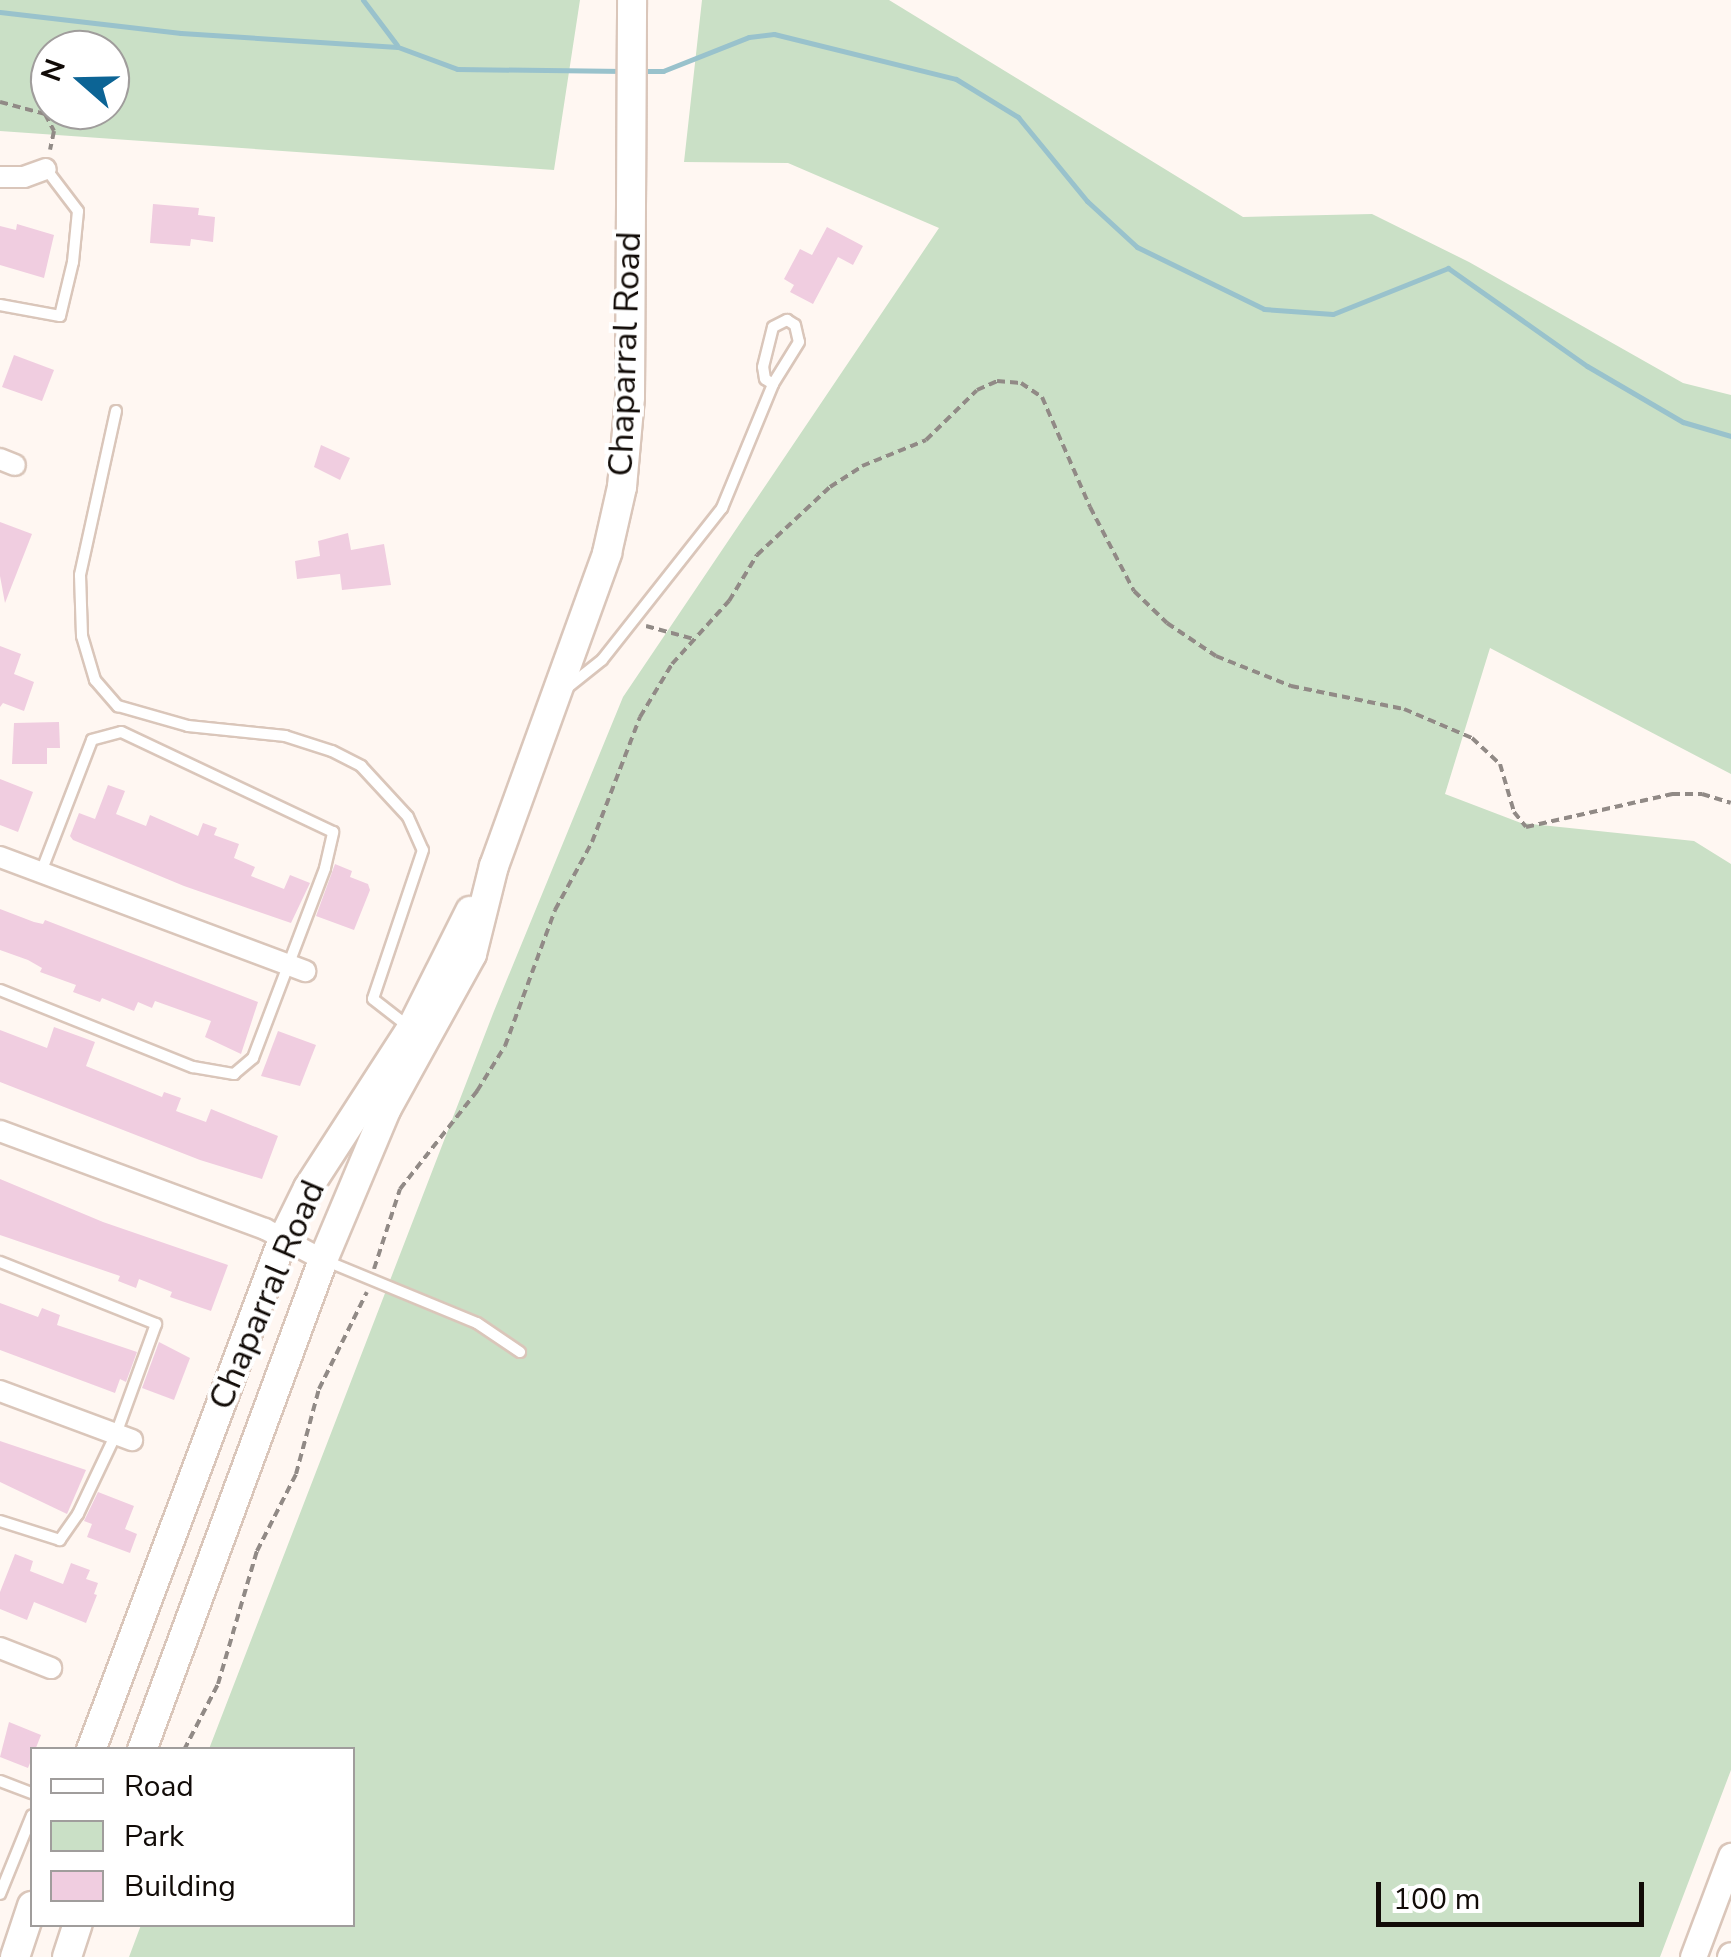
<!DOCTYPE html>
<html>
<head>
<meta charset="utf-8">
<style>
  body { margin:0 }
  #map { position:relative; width:1731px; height:1957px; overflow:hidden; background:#fff7f2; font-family:"Nunito Sans",sans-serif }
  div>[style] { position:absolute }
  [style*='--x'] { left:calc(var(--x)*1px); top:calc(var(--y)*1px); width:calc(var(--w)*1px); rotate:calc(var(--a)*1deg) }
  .green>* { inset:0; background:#cae0c6 }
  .stream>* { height:5px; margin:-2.5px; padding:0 2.5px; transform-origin:2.5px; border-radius:2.5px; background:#99c2cc }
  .building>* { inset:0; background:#f0cde0 }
  .path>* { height:4px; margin-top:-2px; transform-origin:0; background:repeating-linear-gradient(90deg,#918a86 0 8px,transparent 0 13px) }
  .roads { filter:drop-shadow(2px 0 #dac6ba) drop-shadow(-2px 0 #dac6ba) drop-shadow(0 2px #dac6ba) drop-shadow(0 -2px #dac6ba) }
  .service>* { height:10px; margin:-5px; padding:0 5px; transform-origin:5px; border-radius:5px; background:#fff }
  .minor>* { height:20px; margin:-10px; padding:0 10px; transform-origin:10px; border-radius:10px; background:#fff }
  .tertiary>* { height:25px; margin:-12.5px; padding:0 12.5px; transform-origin:12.5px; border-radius:12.5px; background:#fff }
  .secondary>* { height:28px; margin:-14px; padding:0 14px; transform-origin:14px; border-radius:14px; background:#fff }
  span { translate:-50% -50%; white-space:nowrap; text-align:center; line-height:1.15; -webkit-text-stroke:8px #fff; paint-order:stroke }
  .street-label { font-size:35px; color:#110b07 }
  .legend { position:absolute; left:30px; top:1747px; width:325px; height:180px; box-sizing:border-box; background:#fff; border:2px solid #a09d9c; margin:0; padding:12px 18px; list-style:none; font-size:30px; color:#110b07 }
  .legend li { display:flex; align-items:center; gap:20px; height:50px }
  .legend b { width:50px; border:2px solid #a09d9c }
  .north { position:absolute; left:30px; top:30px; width:100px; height:100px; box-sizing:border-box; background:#fff; border:2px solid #a09d9c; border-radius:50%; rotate:290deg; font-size:28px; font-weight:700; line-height:40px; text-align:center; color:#110b07 }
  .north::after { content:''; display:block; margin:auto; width:35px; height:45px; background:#0c6495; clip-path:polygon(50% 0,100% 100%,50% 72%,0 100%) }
  .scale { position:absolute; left:1376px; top:1882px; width:268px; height:45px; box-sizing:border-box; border:5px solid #110b07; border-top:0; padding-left:12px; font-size:30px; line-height:35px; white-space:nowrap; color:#110b07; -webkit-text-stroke:8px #fff; paint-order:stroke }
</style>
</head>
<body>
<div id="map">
  <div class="green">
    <div style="clip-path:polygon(evenodd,0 0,580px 0,554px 170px,0 131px,0 0,50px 50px,110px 50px,110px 110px,50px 110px,50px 50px)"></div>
    <div style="clip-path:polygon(702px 0,889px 0,1243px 217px,1372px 214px,1469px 262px,1683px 383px,1731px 395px,1731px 774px,1490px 648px,1445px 794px,1521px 823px,1694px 841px,1731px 864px,1731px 1770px,1660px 1957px,129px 1957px,141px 1925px,352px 1924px,352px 1750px,209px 1749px,494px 1011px,623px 697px,939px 228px,788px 163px,684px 162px)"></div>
  </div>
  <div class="stream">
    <div style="--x:363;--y:0;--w:56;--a:52.9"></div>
    <div style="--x:0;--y:12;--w:182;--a:6.6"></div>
    <div style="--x:181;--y:33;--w:217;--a:3.7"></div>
    <div style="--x:398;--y:47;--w:63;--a:20.4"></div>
    <div style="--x:457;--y:69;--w:167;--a:0.7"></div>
    <div style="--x:640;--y:71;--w:23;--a:0"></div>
    <div style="--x:663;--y:71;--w:92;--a:-21.6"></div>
    <div style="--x:749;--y:37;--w:25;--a:-7"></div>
    <div style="--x:774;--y:34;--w:187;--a:13.9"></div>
    <div style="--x:956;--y:79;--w:73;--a:31.5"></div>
    <div style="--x:1018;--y:117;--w:109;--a:50.6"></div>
    <div style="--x:1087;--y:201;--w:68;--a:42.6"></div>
    <div style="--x:1137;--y:247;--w:141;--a:26"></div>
    <div style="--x:1264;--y:309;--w:69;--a:4.1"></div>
    <div style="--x:1333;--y:314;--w:124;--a:-21.8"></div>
    <div style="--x:1448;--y:268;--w:170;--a:35.2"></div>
    <div style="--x:1587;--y:366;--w:111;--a:30.3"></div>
    <div style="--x:1683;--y:422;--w:50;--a:16.3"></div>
  </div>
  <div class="building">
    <div style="clip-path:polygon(153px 204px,199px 208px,198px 215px,215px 217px,213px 242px,191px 239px,190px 246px,150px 243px)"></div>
    <div style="clip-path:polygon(17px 224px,54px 235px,44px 278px,0 265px,0 226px,16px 230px)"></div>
    <div style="clip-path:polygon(827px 227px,863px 246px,853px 265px,838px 257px,813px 304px,790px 292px,794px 285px,784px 279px,800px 249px,812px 255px)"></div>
    <div style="clip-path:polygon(14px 355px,54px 370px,42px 401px,2px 387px)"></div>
    <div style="clip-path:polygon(321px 445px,350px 458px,340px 480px,314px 467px)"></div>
    <div style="clip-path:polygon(0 522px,32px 534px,5px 603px,0 576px)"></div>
    <div style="clip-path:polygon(348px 533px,351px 550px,384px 544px,391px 585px,342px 590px,340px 574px,297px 579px,295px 561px,320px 556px,318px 541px)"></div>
    <div style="clip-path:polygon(0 646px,21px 654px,14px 674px,34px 682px,24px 711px,3px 703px,0 707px)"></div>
    <div style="clip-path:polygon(59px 722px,60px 748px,47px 748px,47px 764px,12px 764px,14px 723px)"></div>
    <div style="clip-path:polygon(0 779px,33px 792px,18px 832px,0 825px)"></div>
    <div style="clip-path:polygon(108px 785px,125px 791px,116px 814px,146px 826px,150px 815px,198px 836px,203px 823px,217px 828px,214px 835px,239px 844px,234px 858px,255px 867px,251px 876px,284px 889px,290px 875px,310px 883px,291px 923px,184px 886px,73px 840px,70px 836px,79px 813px,95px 819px)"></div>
    <div style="clip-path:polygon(335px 864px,352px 871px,350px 877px,368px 884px,370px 890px,354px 930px,316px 916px)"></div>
    <div style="clip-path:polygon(0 909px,34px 922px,43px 924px,45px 920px,258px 1002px,241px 1054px,205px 1037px,211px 1021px,155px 1001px,152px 1008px,138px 1002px,134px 1011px,102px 998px,100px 1002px,73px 992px,76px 985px,40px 972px,42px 968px,28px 960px,0 950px)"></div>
    <div style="clip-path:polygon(54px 1027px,95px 1042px,86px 1066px,162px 1097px,164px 1092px,181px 1098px,176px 1111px,206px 1122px,211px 1109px,278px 1136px,262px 1179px,200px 1160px,0 1082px,0 1030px,47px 1048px)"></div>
    <div style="clip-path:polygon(278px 1031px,316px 1045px,300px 1086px,261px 1076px)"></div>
    <div style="clip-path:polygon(0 1179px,103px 1222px,228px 1265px,211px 1311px,170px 1297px,172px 1292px,139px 1279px,136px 1288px,118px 1281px,120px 1276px,0 1235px)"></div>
    <div style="clip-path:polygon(0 1303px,38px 1317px,42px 1308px,60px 1315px,57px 1325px,137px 1352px,126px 1382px,120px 1379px,115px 1393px,0 1350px)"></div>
    <div style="clip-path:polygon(159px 1342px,190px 1358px,174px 1400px,142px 1388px)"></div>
    <div style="clip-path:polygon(0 1441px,86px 1470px,67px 1514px,0 1482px)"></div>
    <div style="clip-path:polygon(98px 1492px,134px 1506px,125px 1529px,137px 1534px,130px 1553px,87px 1537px,92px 1524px,84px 1521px)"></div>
    <div style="clip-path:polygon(15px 1554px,33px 1561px,30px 1571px,63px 1584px,71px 1563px,90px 1570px,86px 1579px,98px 1583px,94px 1594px,97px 1595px,86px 1623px,34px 1602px,27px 1620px,0 1609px,0 1592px)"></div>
    <div style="clip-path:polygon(9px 1722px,41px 1735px,28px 1768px,0 1757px)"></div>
  </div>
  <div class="path">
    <div style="--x:0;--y:102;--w:47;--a:14.9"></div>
    <div style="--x:45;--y:114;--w:19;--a:62"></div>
    <div style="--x:54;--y:131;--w:19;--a:102"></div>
    <div style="--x:646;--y:626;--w:50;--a:15.2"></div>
    <div style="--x:374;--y:1269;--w:84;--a:-72"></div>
    <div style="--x:400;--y:1189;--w:125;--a:-51.8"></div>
    <div style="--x:477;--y:1091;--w:53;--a:-58.1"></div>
    <div style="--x:505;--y:1046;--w:145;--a:-69.8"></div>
    <div style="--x:555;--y:910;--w:77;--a:-61.4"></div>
    <div style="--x:592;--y:842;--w:134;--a:-69"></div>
    <div style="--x:640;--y:717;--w:62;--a:-58.9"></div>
    <div style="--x:672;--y:664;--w:85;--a:-47.9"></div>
    <div style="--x:729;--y:601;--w:54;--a:-58.7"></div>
    <div style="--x:757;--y:555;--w:100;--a:-43"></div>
    <div style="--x:830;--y:487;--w:38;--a:-33"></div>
    <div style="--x:862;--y:466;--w:69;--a:-22.1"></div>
    <div style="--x:926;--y:440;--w:71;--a:-44.4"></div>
    <div style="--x:977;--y:390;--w:22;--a:-24"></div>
    <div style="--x:997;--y:381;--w:24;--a:5"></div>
    <div style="--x:1021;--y:383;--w:25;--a:34"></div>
    <div style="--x:1042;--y:397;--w:120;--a:66.4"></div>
    <div style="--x:1090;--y:507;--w:95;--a:62.4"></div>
    <div style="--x:1134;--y:591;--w:46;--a:44.1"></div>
    <div style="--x:1167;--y:623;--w:59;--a:34"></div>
    <div style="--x:1216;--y:656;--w:81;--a:21.8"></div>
    <div style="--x:1291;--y:686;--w:115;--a:11.5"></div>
    <div style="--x:1404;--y:709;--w:74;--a:23.1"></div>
    <div style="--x:1472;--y:738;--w:38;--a:43"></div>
    <div style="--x:1500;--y:764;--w:50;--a:73.7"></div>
    <div style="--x:1514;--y:812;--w:19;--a:51"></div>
    <div style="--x:1526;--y:827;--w:150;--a:-12.7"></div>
    <div style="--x:1672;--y:794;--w:30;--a:0"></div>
    <div style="--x:1702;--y:794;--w:30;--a:17"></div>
    <div style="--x:184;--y:1750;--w:74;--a:-62.7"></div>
    <div style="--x:218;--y:1684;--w:139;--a:-73.7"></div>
    <div style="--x:257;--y:1551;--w:86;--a:-63.1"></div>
    <div style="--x:296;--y:1474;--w:88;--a:-74.9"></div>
    <div style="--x:319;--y:1389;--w:108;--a:-63.7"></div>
  </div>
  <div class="roads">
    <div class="service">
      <div style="--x:0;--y:305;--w:61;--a:10.4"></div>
      <div style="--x:60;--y:316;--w:56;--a:-76.5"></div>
      <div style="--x:73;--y:262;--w:51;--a:-84.4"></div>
      <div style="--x:78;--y:211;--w:53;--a:-127.3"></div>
      <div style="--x:116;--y:411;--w:168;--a:102.4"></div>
      <div style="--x:80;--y:575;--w:61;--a:88.1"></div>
      <div style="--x:82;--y:636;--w:46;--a:73.5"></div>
      <div style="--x:95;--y:680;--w:35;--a:49"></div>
      <div style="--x:118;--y:706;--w:73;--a:15.9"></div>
      <div style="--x:188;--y:726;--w:98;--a:5.9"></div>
      <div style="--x:285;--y:736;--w:49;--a:17.7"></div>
      <div style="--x:332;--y:751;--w:33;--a:27"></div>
      <div style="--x:361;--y:766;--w:69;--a:47.3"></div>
      <div style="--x:408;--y:817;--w:36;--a:66"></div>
      <div style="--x:423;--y:850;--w:157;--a:108.6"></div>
      <div style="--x:373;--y:999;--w:46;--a:37.9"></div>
      <div style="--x:563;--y:691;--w:50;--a:-38.5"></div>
      <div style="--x:602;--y:660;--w:194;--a:-51.7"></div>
      <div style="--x:722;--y:508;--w:134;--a:-67.6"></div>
      <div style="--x:773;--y:384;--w:9;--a:-148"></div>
      <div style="--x:765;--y:379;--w:12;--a:-99"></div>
      <div style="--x:763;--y:367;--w:41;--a:-76"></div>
      <div style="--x:773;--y:327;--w:16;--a:-27"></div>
      <div style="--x:787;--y:320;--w:9;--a:32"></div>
      <div style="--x:795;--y:325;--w:17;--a:77"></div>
      <div style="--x:799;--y:342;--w:49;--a:121.8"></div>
      <div style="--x:0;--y:990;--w:208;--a:21.8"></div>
      <div style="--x:193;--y:1067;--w:42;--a:9.7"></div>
      <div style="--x:234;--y:1074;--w:25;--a:-40"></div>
      <div style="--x:253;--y:1058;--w:203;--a:-69.2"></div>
      <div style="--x:325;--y:868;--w:37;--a:-77"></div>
      <div style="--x:333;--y:832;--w:234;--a:-154.7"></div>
      <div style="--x:121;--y:732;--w:30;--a:165"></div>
      <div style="--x:92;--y:740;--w:142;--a:111.1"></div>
      <div style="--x:324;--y:1260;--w:165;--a:22.4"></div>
      <div style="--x:477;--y:1323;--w:52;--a:34"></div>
      <div style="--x:0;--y:1262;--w:168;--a:21.7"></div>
      <div style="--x:156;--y:1324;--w:117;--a:110"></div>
      <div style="--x:116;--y:1434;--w:89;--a:115.4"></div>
      <div style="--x:78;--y:1514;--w:32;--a:125"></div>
      <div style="--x:60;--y:1540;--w:63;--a:-162.4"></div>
      <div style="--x:0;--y:1781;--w:34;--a:21"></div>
      <div style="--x:0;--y:1894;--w:85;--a:-67.9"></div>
    </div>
    <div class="minor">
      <div style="--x:0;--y:177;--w:24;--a:0"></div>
      <div style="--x:24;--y:177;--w:23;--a:-20"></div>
      <div style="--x:0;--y:459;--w:16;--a:22"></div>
      <div style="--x:0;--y:857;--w:326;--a:20.5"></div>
      <div style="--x:0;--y:1131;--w:283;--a:20.3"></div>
      <div style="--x:265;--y:1229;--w:66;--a:28.1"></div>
      <div style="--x:0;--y:1391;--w:141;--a:20.4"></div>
      <div style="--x:0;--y:1648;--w:55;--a:21.4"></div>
    </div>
    <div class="tertiary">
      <div style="--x:1693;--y:1957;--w:108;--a:-69.4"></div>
      <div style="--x:1730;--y:1957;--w:2;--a:-63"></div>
    </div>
    <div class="secondary">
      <div style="--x:91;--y:1750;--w:546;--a:-69.41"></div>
      <div style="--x:283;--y:1239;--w:57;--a:-63.9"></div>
      <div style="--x:308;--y:1188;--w:189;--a:-57.1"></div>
      <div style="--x:411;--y:1029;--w:132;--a:-63.4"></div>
      <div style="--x:142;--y:1750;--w:522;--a:-69.73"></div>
      <div style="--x:323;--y:1260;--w:163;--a:-67.2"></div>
      <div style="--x:386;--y:1110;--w:178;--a:-61.1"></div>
      <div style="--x:472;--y:954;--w:91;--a:-76"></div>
      <div style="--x:494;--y:866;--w:333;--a:-70.1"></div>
      <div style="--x:607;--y:553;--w:68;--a:-77.2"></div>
      <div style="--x:622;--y:487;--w:90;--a:-84.9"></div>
      <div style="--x:630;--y:397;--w:397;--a:-89.7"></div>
      <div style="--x:15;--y:1957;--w:54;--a:-71.6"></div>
      <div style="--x:67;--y:1957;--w:35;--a:-72"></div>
    </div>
  </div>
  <div class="street-label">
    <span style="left:625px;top:354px;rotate:-88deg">Chaparral Road</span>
    <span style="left:267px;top:1295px;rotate:-67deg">Chaparral Road</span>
  </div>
  <ul class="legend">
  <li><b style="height:12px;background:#fff"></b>Road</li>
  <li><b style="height:28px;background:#cae0c6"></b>Park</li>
  <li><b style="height:28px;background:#f0cde0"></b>Building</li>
  </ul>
  <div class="north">N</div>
  <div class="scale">100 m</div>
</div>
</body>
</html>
